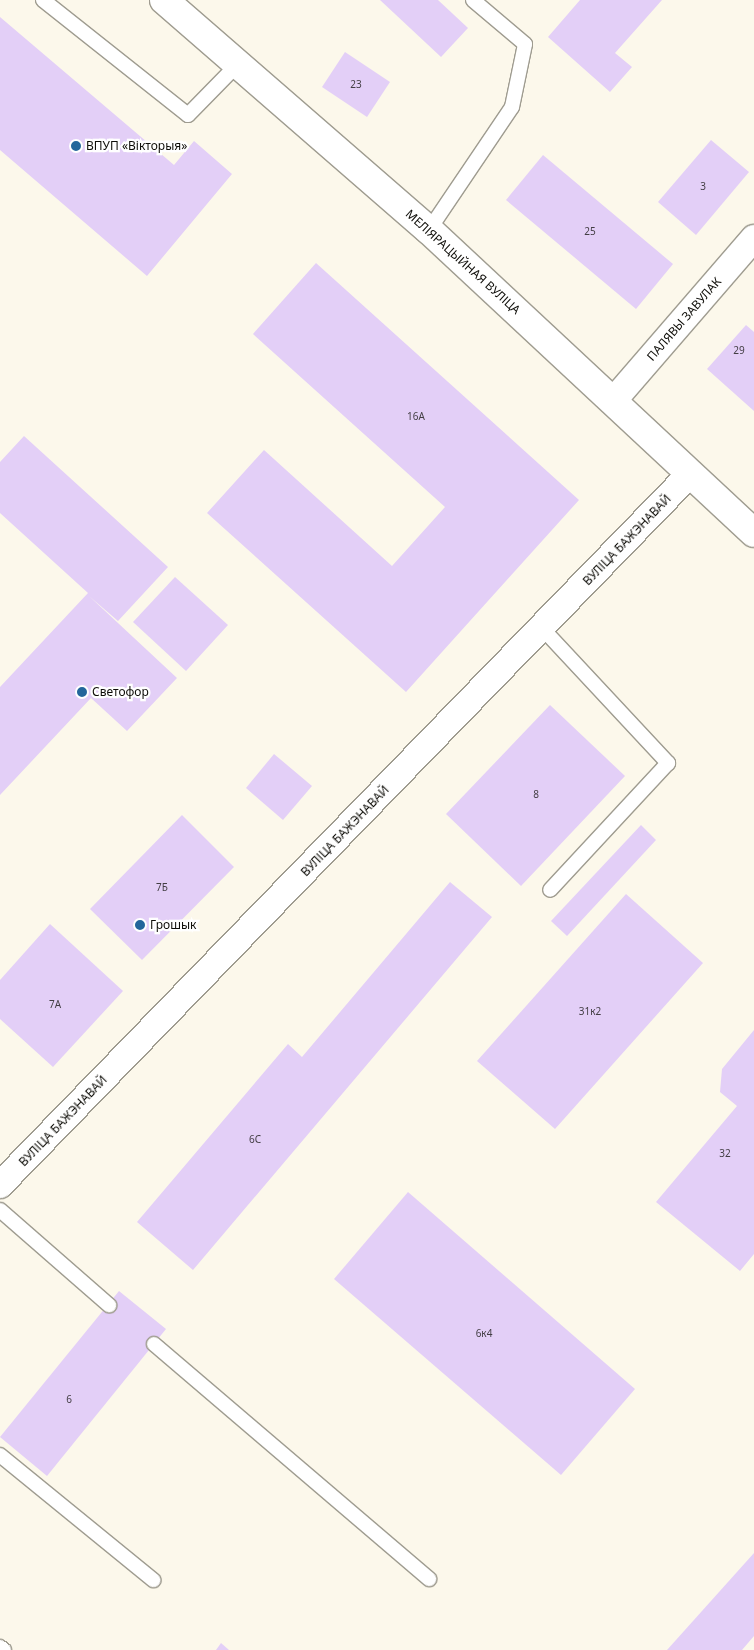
<!DOCTYPE html>
<html>
<head>
<meta charset="utf-8">
<style>
  body { margin:0 }
  #map { position:relative; width:754px; height:1650px; overflow:hidden; background:#fcf8eb; font-family:"Noto Sans",sans-serif }
  div>[style] { position:absolute }
  [style*='--x'] { left:calc(var(--x)*1px); top:calc(var(--y)*1px); width:calc(var(--w)*1px); rotate:calc(var(--a)*1deg) }
  .building>* { inset:0; background:#e3cff7 }
  .roads { filter:drop-shadow(1px 0 #9f9c90) drop-shadow(-1px 0 #9f9c90) drop-shadow(0 1px #9f9c90) drop-shadow(0 -1px #9f9c90) }
  .service>* { height:14px; margin:-7px; padding:0 7px; transform-origin:7px; border-radius:7px; background:#fff }
  .minor>* { height:26px; margin:-13px; padding:0 13px; transform-origin:13px; border-radius:13px; background:#fff }
  .tertiary>* { height:28px; margin:-14px; padding:0 14px; transform-origin:14px; border-radius:14px; background:#fff }
  .dots>* { width:14px; height:14px; translate:-50% -50%; box-sizing:border-box; border:2px solid #fff; border-radius:50% }
  span { translate:-50% -50%; white-space:nowrap; text-align:center; line-height:1.15; -webkit-text-stroke:4.5px #fff; paint-order:stroke }
  .number-label { font-size:10px; color:#433e44 }
  .number-label span { -webkit-text-stroke-width:0 }
  .poi-label { font-size:12px; color:#0e0d08 }
  .left { translate:0 -50%; text-align:left }
  .street-label { font-size:12px; color:#0e0d08 }
</style>
</head>
<body>
<div id="map">
  <div class="building">
    <div style="clip-path:polygon(380px 0,438px 0,468px 28px,441px 57px)"></div>
    <div style="clip-path:polygon(580px 0,662px 0,615px 53px,632px 67px,610px 92px,548px 37px)"></div>
    <div style="clip-path:polygon(0 17px,174px 165px,194px 141px,232px 174px,147px 276px,0 150px)"></div>
    <div style="clip-path:polygon(345px 52px,390px 82px,367px 117px,322px 87px)"></div>
    <div style="clip-path:polygon(711px 140px,749px 172px,696px 235px,658px 202px)"></div>
    <div style="clip-path:polygon(543px 155px,673px 264px,636px 309px,506px 200px)"></div>
    <div style="clip-path:polygon(316px 263px,579px 500px,406px 692px,207px 513px,264px 450px,392px 566px,445px 507px,253px 334px)"></div>
    <div style="clip-path:polygon(746px 325px,754px 332px,754px 411px,707px 369px)"></div>
    <div style="clip-path:polygon(24px 436px,168px 567px,118px 621px,89px 596px,177px 678px,127px 731px,91px 698px,0 795px,0 687px,88px 593px,0 513px,0 462px)"></div>
    <div style="clip-path:polygon(175px 577px,228px 625px,186px 671px,133px 622px)"></div>
    <div style="clip-path:polygon(550px 705px,625px 776px,521px 886px,446px 814px)"></div>
    <div style="clip-path:polygon(274px 754px,312px 786px,283px 820px,246px 788px)"></div>
    <div style="clip-path:polygon(182px 815px,234px 867px,142px 960px,90px 909px)"></div>
    <div style="clip-path:polygon(641px 825px,656px 840px,567px 936px,551px 921px)"></div>
    <div style="clip-path:polygon(450px 882px,492px 917px,193px 1270px,137px 1222px,288px 1044px,302px 1057px)"></div>
    <div style="clip-path:polygon(626px 894px,703px 963px,555px 1129px,477px 1061px)"></div>
    <div style="clip-path:polygon(50px 924px,123px 991px,53px 1067px,0 1019px,0 980px)"></div>
    <div style="clip-path:polygon(754px 1030px,754px 1254px,740px 1271px,656px 1202px,737px 1106px,720px 1092px,722px 1069px)"></div>
    <div style="clip-path:polygon(408px 1192px,635px 1389px,561px 1475px,334px 1279px)"></div>
    <div style="clip-path:polygon(119px 1291px,166px 1329px,47px 1476px,0 1437px)"></div>
    <div style="clip-path:polygon(754px 1553px,754px 1636px,742px 1650px,667px 1650px)"></div>
    <div style="clip-path:polygon(221px 1643px,229px 1650px,216px 1650px)"></div>
  </div>
  <div class="roads">
    <div class="service">
      <div style="--x:43;--y:0;--w:185;--a:38.4"></div>
      <div style="--x:188;--y:115;--w:71;--a:-45.6"></div>
      <div style="--x:429;--y:230;--w:148;--a:-56"></div>
      <div style="--x:512;--y:107;--w:64;--a:-78.3"></div>
      <div style="--x:525;--y:44;--w:68;--a:-139.8"></div>
      <div style="--x:542;--y:628;--w:185;--a:47"></div>
      <div style="--x:668;--y:763;--w:173;--a:132.9"></div>
      <div style="--x:0;--y:1210;--w:145;--a:41.1"></div>
      <div style="--x:154;--y:1344;--w:362;--a:40.5"></div>
      <div style="--x:0;--y:1455;--w:198;--a:39.2"></div>
      <div style="--x:0;--y:1647;--w:5;--a:37"></div>
    </div>
    <div class="minor">
      <div style="--x:614;--y:400;--w:214;--a:-49.2"></div>
      <div style="--x:0;--y:1185;--w:989;--a:-45.86"></div>
    </div>
    <div class="tertiary">
      <div style="--x:164;--y:0;--w:351;--a:41"></div>
      <div style="--x:429;--y:230;--w:444;--a:43"></div>
    </div>
  </div>
  <div class="dots">
    <div style="left:76px;top:146px;background:#23669b"></div>
    <div style="left:82px;top:692px;background:#23669b"></div>
    <div style="left:140px;top:925px;background:#23669b"></div>
  </div>
  <div class="number-label">
    <span style="left:356px;top:85px">23</span>
    <span style="left:703px;top:187px">3</span>
    <span style="left:590px;top:232px">25</span>
    <span style="left:739px;top:351px">29</span>
    <span style="left:416px;top:417px">16А</span>
    <span style="left:536px;top:795px">8</span>
    <span style="left:162px;top:888px">7Б</span>
    <span style="left:55px;top:1005px">7А</span>
    <span style="left:590px;top:1012px">31к2</span>
    <span style="left:255px;top:1140px">6С</span>
    <span style="left:725px;top:1154px">32</span>
    <span style="left:484px;top:1334px">6к4</span>
    <span style="left:69px;top:1400px">6</span>
  </div>
  <div class="poi-label">
    <span class="left" style="left:86px;top:146px">ВПУП «Вікторыя»</span>
    <span class="left" style="left:92px;top:692px">Светофор</span>
    <span class="left" style="left:150px;top:925px">Грошык</span>
  </div>
  <div class="street-label">
    <span style="left:463px;top:262px;rotate:42deg">МЕЛІЯРАЦЫЙНАЯ ВУЛІЦА</span>
    <span style="left:684px;top:319px;rotate:-49deg">ПАЛЯВЫ ЗАВУЛАК</span>
    <span style="left:627px;top:540px;rotate:-46deg">ВУЛІЦА БАЖЭНАВАЙ</span>
    <span style="left:345px;top:831px;rotate:-46deg">ВУЛІЦА БАЖЭНАВАЙ</span>
    <span style="left:63px;top:1121px;rotate:-46deg">ВУЛІЦА БАЖЭНАВАЙ</span>
  </div>
</div>
</body>
</html>
